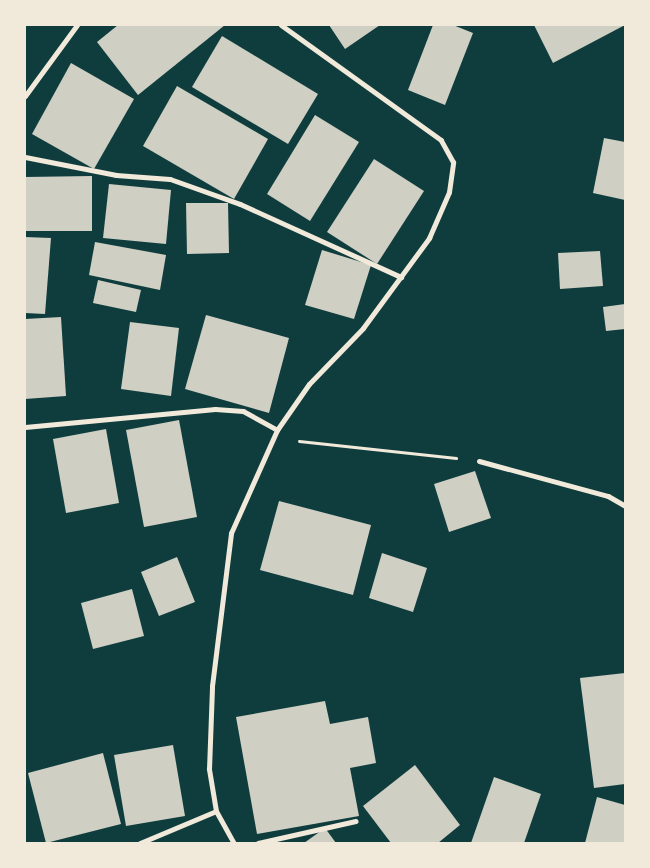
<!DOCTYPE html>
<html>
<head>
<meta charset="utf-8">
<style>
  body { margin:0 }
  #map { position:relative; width:650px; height:868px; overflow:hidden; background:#0f3d3e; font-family:"Fira Sans Condensed",sans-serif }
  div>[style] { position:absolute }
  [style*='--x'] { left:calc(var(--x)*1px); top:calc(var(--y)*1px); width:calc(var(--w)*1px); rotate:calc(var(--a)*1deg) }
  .building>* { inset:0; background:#cfcfc3 }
  .path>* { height:3px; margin:-1.5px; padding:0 1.5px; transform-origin:1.5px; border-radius:1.5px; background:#f1e9da }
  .minor>* { height:5px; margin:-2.5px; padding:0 2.5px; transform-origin:2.5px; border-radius:2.5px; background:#f1e9da }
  span { translate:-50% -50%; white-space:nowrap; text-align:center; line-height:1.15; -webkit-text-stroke:5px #f1e9da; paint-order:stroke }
  .frame { position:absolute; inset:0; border:26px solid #f1e9da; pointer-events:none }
</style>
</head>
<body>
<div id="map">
  <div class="building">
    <div style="clip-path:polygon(118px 25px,225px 25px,138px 95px,97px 42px)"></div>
    <div style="clip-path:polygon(329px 25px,380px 25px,345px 49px)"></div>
    <div style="clip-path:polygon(433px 25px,453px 25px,473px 33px,445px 105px,408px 90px)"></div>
    <div style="clip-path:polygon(534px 25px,625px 25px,553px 63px)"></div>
    <div style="clip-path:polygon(222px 36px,318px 94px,288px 144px,192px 87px)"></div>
    <div style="clip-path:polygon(71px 63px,134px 99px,94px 169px,32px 134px)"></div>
    <div style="clip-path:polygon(177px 86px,268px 139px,234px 199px,143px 146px)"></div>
    <div style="clip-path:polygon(315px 115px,359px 142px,310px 221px,267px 194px)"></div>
    <div style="clip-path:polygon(604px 138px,625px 142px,625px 200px,593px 193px)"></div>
    <div style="clip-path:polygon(374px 159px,424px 191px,377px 264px,327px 232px)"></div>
    <div style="clip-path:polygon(92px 176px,92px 231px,25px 231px,25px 177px)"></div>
    <div style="clip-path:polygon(109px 184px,171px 190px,166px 244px,103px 238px)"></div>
    <div style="clip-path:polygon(186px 203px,228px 203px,229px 253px,187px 254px)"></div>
    <div style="clip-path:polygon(25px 237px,51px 238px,45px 314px,25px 313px)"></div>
    <div style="clip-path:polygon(95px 242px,166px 255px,160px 290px,89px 275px)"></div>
    <div style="clip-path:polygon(322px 250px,371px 265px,354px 319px,305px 305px)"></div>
    <div style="clip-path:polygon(600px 251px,603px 286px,560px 289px,558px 253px)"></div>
    <div style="clip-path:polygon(98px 280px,141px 290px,136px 312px,93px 303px)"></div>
    <div style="clip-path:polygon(625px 304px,625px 329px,606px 331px,603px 307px)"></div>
    <div style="clip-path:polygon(206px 315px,289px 338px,269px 413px,185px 389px)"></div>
    <div style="clip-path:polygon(61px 317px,66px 396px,25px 399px,25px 319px)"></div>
    <div style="clip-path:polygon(130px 322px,179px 328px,171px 396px,121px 389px)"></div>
    <div style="clip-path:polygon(179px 420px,197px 517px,144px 527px,126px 430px)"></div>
    <div style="clip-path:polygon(106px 429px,119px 503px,66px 513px,53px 439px)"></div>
    <div style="clip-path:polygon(475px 471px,491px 518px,449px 532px,434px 484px)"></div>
    <div style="clip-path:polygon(279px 501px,371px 525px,353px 595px,260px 570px)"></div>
    <div style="clip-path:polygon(382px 553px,427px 568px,413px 612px,369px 598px)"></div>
    <div style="clip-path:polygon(177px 557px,195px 602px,159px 616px,141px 572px)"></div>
    <div style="clip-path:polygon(132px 589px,144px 636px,93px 649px,81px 603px)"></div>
    <div style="clip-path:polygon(625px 673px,625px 784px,594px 788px,580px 678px)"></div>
    <div style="clip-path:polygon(325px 701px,330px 724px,368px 717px,376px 763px,350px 768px,359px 816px,257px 834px,236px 717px)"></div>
    <div style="clip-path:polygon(173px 745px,185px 816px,126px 826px,114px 755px)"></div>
    <div style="clip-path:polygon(103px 753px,121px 824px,46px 843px,28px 773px)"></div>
    <div style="clip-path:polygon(415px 765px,460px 825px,438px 843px,391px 843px,363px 806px)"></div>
    <div style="clip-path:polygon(494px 777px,541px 794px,524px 843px,471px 843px)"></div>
    <div style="clip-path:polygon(597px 797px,625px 805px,625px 843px,585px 843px)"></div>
    <div style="clip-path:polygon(325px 828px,336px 843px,304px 843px)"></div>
  </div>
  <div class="path">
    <div style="--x:299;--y:441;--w:158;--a:6.2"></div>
  </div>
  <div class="minor">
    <div style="--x:25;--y:96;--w:88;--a:-53.8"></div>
    <div style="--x:25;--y:157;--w:93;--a:11.2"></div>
    <div style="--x:116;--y:175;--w:54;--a:4.2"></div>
    <div style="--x:170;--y:179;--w:74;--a:19.7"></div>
    <div style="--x:240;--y:204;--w:177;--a:24.4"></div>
    <div style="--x:25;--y:427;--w:191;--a:-5.4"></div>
    <div style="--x:215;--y:409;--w:28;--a:4"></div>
    <div style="--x:243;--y:411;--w:39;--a:29"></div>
    <div style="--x:479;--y:461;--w:134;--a:15.2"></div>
    <div style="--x:608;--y:496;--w:20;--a:30"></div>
    <div style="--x:216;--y:811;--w:43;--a:-99.5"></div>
    <div style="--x:209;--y:769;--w:83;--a:-87.9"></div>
    <div style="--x:212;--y:686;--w:154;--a:-82.9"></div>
    <div style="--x:231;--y:533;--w:113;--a:-65.9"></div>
    <div style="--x:277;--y:430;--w:56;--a:-55.2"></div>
    <div style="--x:309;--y:384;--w:78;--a:-46"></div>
    <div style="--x:363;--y:328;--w:112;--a:-53.7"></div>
    <div style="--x:429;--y:238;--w:50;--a:-66.5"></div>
    <div style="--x:449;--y:192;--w:30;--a:-82"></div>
    <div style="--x:453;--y:162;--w:25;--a:-119"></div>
    <div style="--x:441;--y:140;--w:197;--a:-144.3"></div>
    <div style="--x:140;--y:843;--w:82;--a:-22.8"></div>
    <div style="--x:216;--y:811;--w:37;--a:61"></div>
    <div style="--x:258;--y:843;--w:100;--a:-12.7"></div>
  </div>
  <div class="frame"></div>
</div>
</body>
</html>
